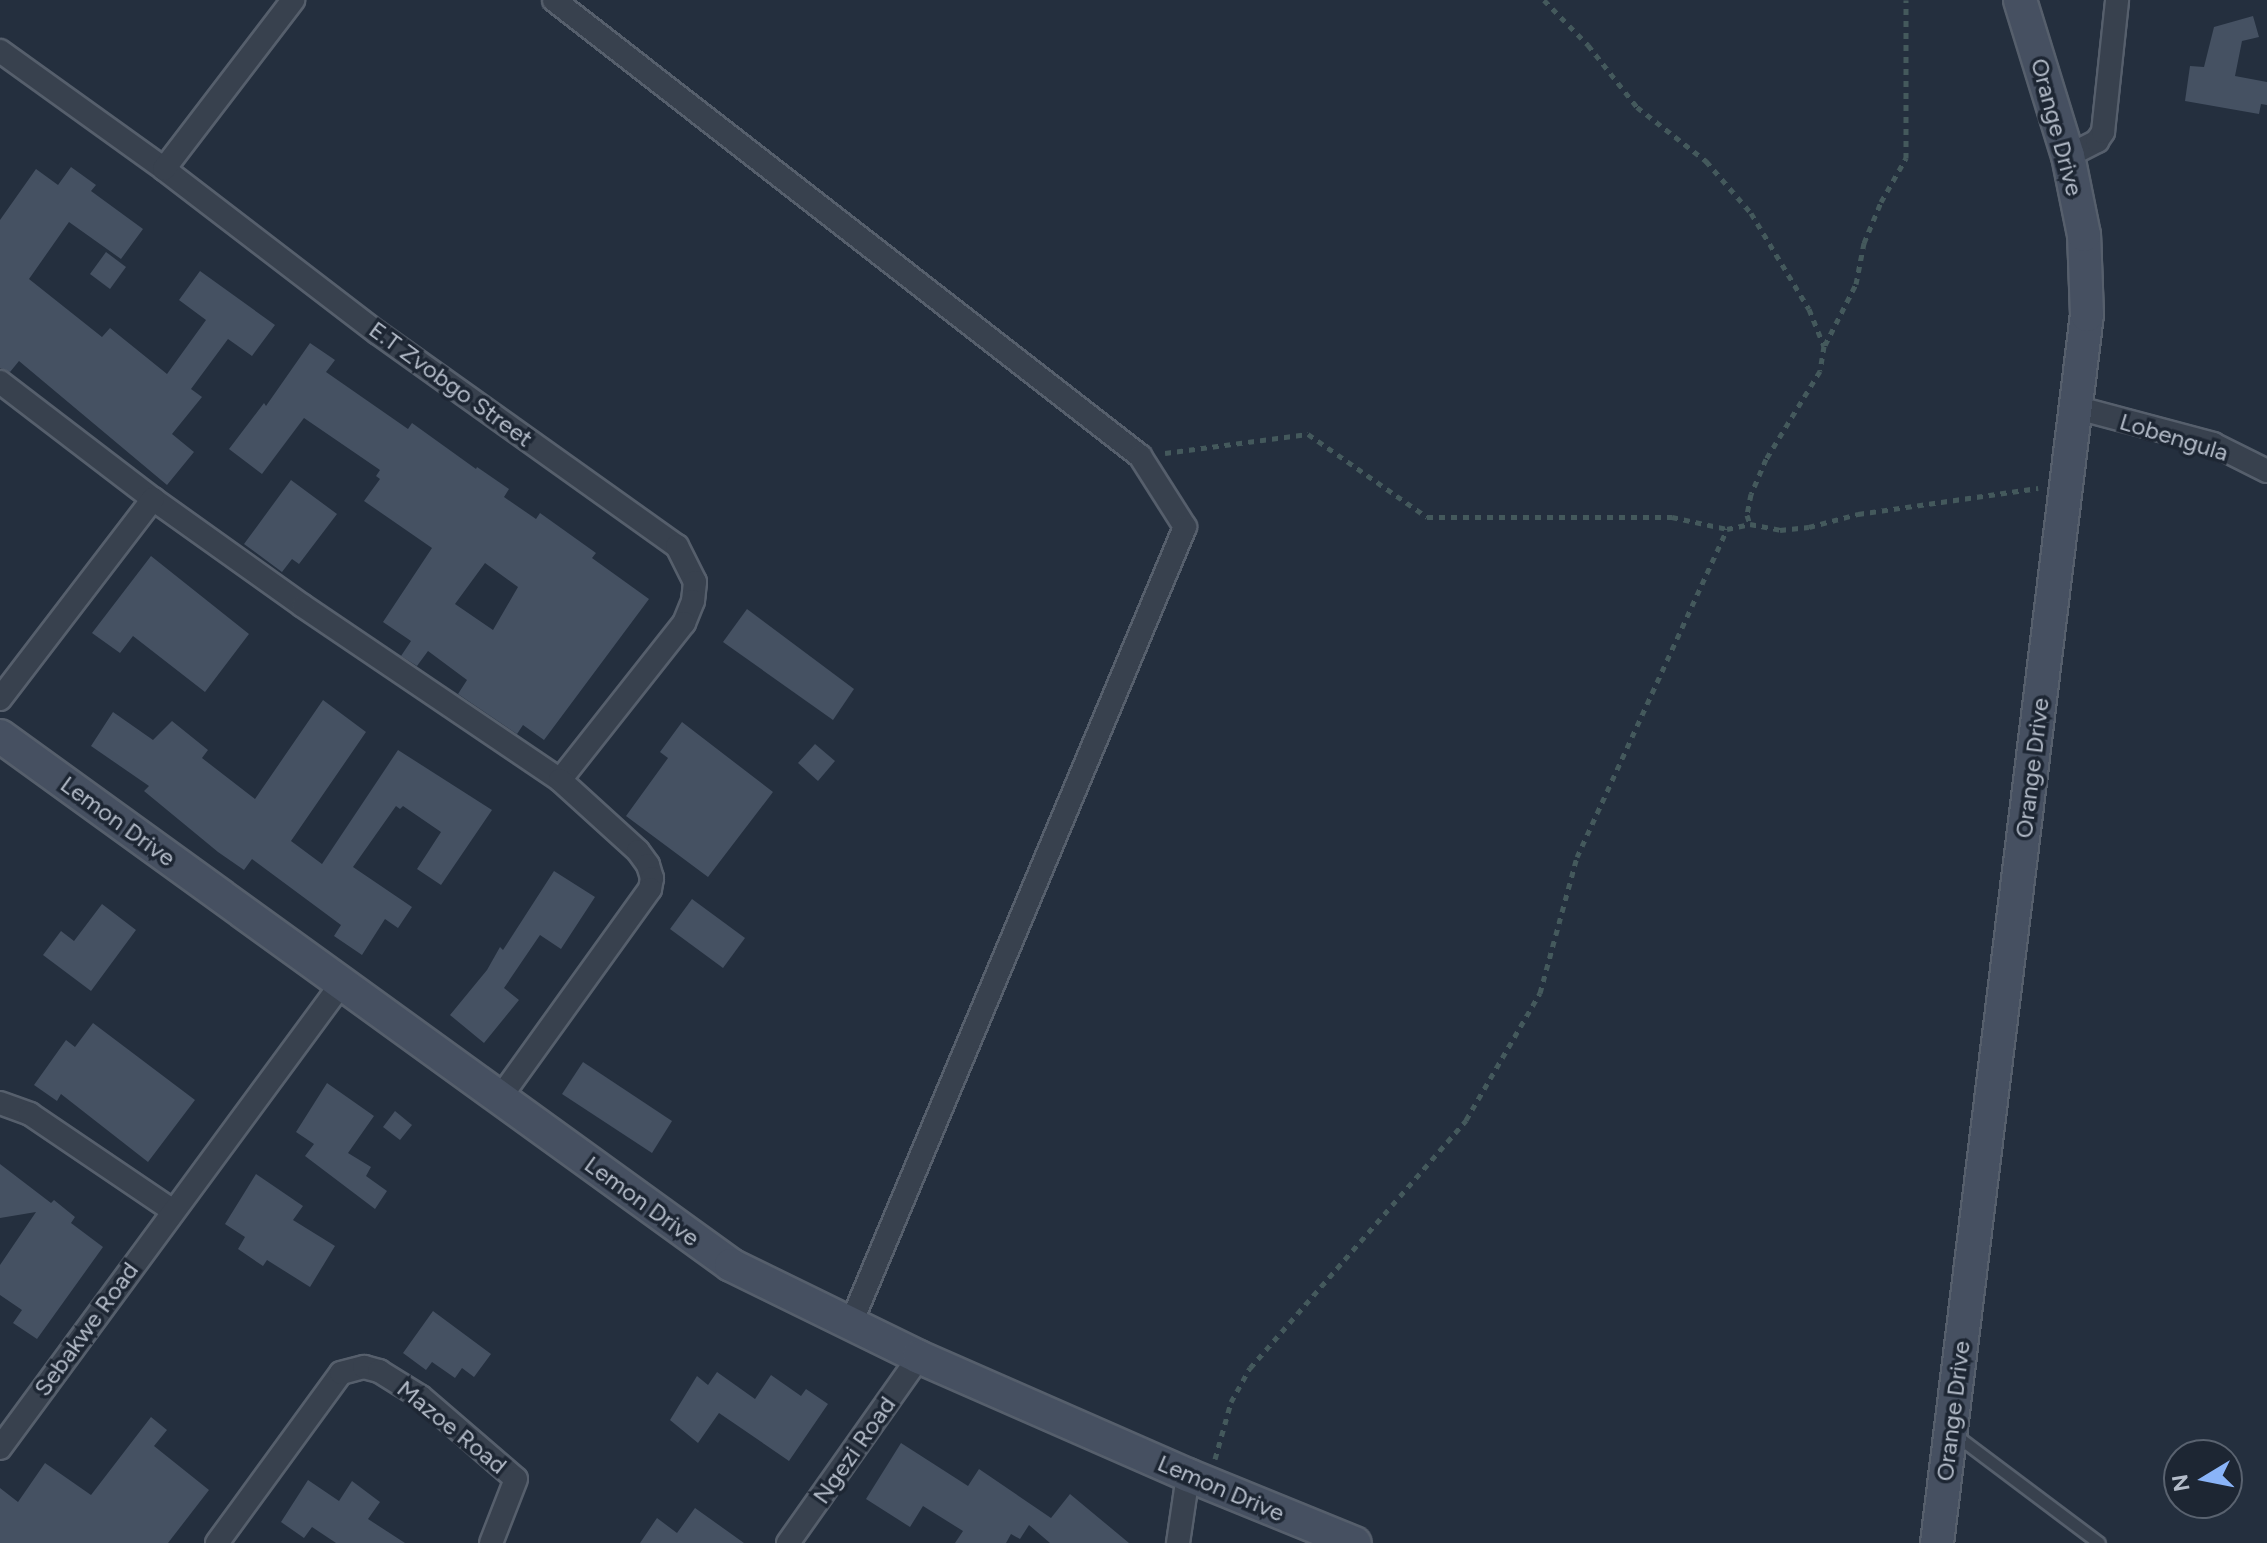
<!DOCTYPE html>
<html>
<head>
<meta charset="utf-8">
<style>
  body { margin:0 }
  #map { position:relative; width:2267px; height:1543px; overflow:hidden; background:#242f3e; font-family:Figtree,sans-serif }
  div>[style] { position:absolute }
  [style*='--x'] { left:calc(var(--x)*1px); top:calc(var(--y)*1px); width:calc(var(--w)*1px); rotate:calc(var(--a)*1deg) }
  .building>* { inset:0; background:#455162 }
  .path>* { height:5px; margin-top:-2.5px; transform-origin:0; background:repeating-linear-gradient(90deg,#44595c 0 6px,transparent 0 12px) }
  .roads { filter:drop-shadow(2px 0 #565f6c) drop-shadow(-2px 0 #565f6c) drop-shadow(0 2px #565f6c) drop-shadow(0 -2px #565f6c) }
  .lane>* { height:11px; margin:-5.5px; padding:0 5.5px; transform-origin:5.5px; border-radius:5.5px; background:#38414e }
  .street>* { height:22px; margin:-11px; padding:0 11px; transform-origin:11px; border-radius:11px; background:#38414e }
  .secondary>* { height:32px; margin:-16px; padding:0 16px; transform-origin:16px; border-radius:16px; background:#465061 }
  span { translate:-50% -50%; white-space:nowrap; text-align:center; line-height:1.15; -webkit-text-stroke:7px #1d2633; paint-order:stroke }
  .street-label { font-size:24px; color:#b4bcc9 }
  .north { position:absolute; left:2163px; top:1439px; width:80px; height:80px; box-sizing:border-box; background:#1d2633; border:2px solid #59626f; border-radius:50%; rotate:260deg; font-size:22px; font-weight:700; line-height:32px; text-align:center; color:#b4bcc9 }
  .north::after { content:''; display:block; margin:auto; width:28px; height:36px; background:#8ab4f8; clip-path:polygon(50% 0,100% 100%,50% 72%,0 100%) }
</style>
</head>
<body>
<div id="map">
  <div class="building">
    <div style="clip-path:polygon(2253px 16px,2259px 37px,2242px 41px,2235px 76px,2267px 82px,2267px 105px,2261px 104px,2259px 114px,2185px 101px,2190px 66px,2204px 67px,2214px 27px)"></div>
    <div style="clip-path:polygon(71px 167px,96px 185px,91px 191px,143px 229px,121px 259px,69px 222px,29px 279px,102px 337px,110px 328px,167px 374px,206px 320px,179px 300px,200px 271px,275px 325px,252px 356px,228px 339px,191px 389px,202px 397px,172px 434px,194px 452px,167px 485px,19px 361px,10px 372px,0 368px,0 220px,36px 169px,58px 185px)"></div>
    <div style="clip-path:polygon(106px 252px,126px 267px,110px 289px,90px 274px)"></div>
    <div style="clip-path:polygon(evenodd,310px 343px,335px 360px,326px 372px,408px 429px,412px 423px,476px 469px,477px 467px,509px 489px,504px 497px,536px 519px,540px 513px,596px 553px,592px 558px,649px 599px,544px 740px,523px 725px,517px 734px,458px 694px,467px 680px,428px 651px,417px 666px,401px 656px,411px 641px,383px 622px,432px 548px,364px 501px,380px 479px,376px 476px,380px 470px,304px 418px,262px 474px,229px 449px,264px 403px,266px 406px,310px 343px,485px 563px,518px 587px,493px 630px,455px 604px,485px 563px)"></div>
    <div style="clip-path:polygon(291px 480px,337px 514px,299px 564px,292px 559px,282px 572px,244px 544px)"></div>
    <div style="clip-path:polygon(151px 556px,249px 634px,205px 692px,133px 636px,120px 653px,92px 633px)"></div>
    <div style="clip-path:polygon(747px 609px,854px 689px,833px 720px,723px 642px)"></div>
    <div style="clip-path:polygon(323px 700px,366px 732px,291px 841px,322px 864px,398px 750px,492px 810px,441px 885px,417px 869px,441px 832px,403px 806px,400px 809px,396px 806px,353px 867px,412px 907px,398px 928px,385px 919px,362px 955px,334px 936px,341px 925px,252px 859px,244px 870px,218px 852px,144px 791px,149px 786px,91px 746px,113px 712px,153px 740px,172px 721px,208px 750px,202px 758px,255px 799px)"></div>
    <div style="clip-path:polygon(682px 722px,773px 792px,708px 877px,626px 816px,668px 758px,660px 752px)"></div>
    <div style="clip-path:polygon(815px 744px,835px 761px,818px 781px,798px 763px)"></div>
    <div style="clip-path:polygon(554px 871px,595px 897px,561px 949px,540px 935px,504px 988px,519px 1000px,484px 1043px,450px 1015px,487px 970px,500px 947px,503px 950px)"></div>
    <div style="clip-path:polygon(692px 899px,745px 938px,723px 968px,670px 929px)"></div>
    <div style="clip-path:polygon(102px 904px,136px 930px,91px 991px,43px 955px,61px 931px,74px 941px)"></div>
    <div style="clip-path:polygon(93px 1023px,195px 1100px,148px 1162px,61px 1094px,57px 1101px,34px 1085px,66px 1040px,75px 1047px)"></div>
    <div style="clip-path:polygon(583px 1062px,672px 1121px,652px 1153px,562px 1094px)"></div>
    <div style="clip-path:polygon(327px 1083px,374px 1116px,348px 1153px,371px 1167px,366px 1176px,387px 1191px,375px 1209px,305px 1156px,314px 1144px,296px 1132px)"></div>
    <div style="clip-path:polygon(395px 1111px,412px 1125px,400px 1140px,383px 1127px)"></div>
    <div style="clip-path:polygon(0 1164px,51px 1203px,54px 1200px,75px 1217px,71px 1223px,103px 1247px,37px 1339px,13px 1323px,22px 1310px,0 1295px,0 1265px,36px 1212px,0 1218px)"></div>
    <div style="clip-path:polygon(256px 1174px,303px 1206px,293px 1220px,335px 1246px,310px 1287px,267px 1260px,263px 1266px,238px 1249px,245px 1237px,225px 1224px)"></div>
    <div style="clip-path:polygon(433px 1311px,491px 1354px,474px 1377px,462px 1368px,455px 1378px,432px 1362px,426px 1370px,403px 1353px)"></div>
    <div style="clip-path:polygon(717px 1372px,755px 1399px,771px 1375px,801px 1396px,806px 1389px,828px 1404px,789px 1461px,719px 1413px,698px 1443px,670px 1420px,697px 1376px,708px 1385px)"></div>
    <div style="clip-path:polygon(151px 1417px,167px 1430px,154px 1446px,209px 1490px,168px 1543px,0 1543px,0 1488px,18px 1502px,45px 1463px,91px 1495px)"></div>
    <div style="clip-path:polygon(901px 1443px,968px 1486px,979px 1469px,1051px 1518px,1070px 1494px,1129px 1543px,1050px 1543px,1029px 1525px,1020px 1539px,1011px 1534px,1006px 1543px,955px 1543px,963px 1531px,923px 1506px,910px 1527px,866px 1499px)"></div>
    <div style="clip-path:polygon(308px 1480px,339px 1501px,352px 1481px,380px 1502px,368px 1519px,405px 1543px,336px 1543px,312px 1527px,304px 1538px,281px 1522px)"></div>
    <div style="clip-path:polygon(695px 1508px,744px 1543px,640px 1543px,657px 1518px,677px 1533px)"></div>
  </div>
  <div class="path">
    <div style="--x:1544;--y:0;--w:63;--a:45.6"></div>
    <div style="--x:1588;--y:45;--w:79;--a:51.7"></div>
    <div style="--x:1637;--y:107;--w:88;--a:38"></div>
    <div style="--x:1706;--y:161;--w:69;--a:49.1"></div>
    <div style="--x:1751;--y:213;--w:112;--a:58.9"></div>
    <div style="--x:1809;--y:309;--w:40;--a:68"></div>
    <div style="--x:1824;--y:346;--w:25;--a:99"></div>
    <div style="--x:1820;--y:371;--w:103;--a:121.5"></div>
    <div style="--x:1766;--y:459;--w:38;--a:113"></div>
    <div style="--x:1751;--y:494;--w:21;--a:101"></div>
    <div style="--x:1747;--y:515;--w:9;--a:72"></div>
    <div style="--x:1750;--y:524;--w:31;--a:11"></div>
    <div style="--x:1780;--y:530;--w:29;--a:-6"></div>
    <div style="--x:1809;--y:527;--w:51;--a:-14.9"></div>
    <div style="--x:1858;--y:514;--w:182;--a:-8.2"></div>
    <div style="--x:1825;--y:345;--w:68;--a:-63.1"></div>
    <div style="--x:1856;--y:284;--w:42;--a:-79"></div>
    <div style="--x:1864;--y:243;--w:44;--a:-67.5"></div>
    <div style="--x:1881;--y:202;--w:51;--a:-60.4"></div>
    <div style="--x:1906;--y:158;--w:158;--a:-90"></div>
    <div style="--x:1165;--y:453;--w:144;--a:-7.6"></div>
    <div style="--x:1308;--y:434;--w:145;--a:34.9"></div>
    <div style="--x:1427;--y:517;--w:245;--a:0"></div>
    <div style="--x:1672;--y:517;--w:56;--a:12.3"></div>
    <div style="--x:1727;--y:529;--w:24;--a:-12"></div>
    <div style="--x:1215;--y:1459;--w:59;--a:-74.3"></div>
    <div style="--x:1231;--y:1402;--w:39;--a:-61"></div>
    <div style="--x:1250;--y:1368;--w:329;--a:-48.9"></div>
    <div style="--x:1466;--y:1120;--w:147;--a:-59.8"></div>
    <div style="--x:1540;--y:993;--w:141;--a:-74.8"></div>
    <div style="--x:1577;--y:857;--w:361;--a:-65.4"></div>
  </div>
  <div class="roads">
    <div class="lane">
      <div style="--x:1954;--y:1434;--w:181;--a:36.9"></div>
    </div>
    <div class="street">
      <div style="--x:554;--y:0;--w:743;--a:37.89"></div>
      <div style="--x:1140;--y:456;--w:84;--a:57.6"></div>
      <div style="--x:1185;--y:527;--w:863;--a:112.76"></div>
      <div style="--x:0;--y:51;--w:202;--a:35.7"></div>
      <div style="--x:164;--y:169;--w:270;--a:37.5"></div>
      <div style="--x:378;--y:333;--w:367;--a:35.5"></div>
      <div style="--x:677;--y:546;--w:40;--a:63.4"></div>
      <div style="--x:695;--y:582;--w:19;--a:96"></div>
      <div style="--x:693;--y:601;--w:24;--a:112"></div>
      <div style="--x:684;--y:623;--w:200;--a:128.3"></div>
      <div style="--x:2068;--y:156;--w:33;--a:-27"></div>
      <div style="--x:2097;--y:141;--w:11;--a:-56"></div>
      <div style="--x:2103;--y:132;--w:133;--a:-83.9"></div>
      <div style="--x:164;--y:169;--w:213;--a:-52.6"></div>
      <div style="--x:0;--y:382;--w:193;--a:37.4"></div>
      <div style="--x:153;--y:499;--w:184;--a:35.5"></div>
      <div style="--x:303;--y:606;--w:310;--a:34.1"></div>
      <div style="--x:560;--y:780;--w:105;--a:42.3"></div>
      <div style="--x:638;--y:851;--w:17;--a:54"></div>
      <div style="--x:648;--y:865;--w:14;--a:73"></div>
      <div style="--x:652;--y:878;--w:11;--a:100"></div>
      <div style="--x:650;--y:889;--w:257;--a:125.7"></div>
      <div style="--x:2078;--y:408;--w:140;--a:14.9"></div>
      <div style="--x:2213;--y:444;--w:60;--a:26.6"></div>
      <div style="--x:0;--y:699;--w:252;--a:-52.6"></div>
      <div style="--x:0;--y:1103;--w:32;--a:20"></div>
      <div style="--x:30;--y:1114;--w:173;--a:34.1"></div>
      <div style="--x:0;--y:1448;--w:577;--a:-53.67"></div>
      <div style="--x:217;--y:1543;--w:210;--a:-53.9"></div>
      <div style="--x:341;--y:1373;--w:24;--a:-15"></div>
      <div style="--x:364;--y:1367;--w:16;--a:15"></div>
      <div style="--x:379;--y:1371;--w:49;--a:31.8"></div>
      <div style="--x:421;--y:1397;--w:125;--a:40.8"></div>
      <div style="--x:516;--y:1479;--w:69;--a:111.3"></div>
      <div style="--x:788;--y:1543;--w:228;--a:-54.8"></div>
      <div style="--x:1178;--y:1543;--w:69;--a:-81.6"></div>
    </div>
    <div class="secondary">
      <div style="--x:0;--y:736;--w:902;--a:35.89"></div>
      <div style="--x:731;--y:1265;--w:209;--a:26.1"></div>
      <div style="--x:919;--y:1357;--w:294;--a:23.7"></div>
      <div style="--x:1188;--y:1475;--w:180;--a:22.2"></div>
      <div style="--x:1937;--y:1543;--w:1237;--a:-83.04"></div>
      <div style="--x:2087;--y:315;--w:80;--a:-92.1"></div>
      <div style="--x:2084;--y:235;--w:81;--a:-101.4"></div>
      <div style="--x:2068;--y:156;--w:163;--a:-107.1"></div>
    </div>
  </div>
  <div class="street-label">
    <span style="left:2057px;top:127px;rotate:75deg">Orange Drive</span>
    <span style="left:451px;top:384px;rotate:36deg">E.T Zvobgo Street</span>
    <span style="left:2174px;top:437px;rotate:17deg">Lobengula</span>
    <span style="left:2032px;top:768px;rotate:-83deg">Orange Drive</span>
    <span style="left:118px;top:821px;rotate:36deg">Lemon Drive</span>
    <span style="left:642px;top:1201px;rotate:36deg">Lemon Drive</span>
    <span style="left:86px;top:1329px;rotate:-54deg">Sebakwe Road</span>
    <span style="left:1953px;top:1411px;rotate:-83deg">Orange Drive</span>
    <span style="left:452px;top:1427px;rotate:39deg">Mazoe Road</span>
    <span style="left:854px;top:1450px;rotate:-55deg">Ngezi Road</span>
    <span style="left:1221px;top:1488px;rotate:23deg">Lemon Drive</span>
  </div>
  <div class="north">N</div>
</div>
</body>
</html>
